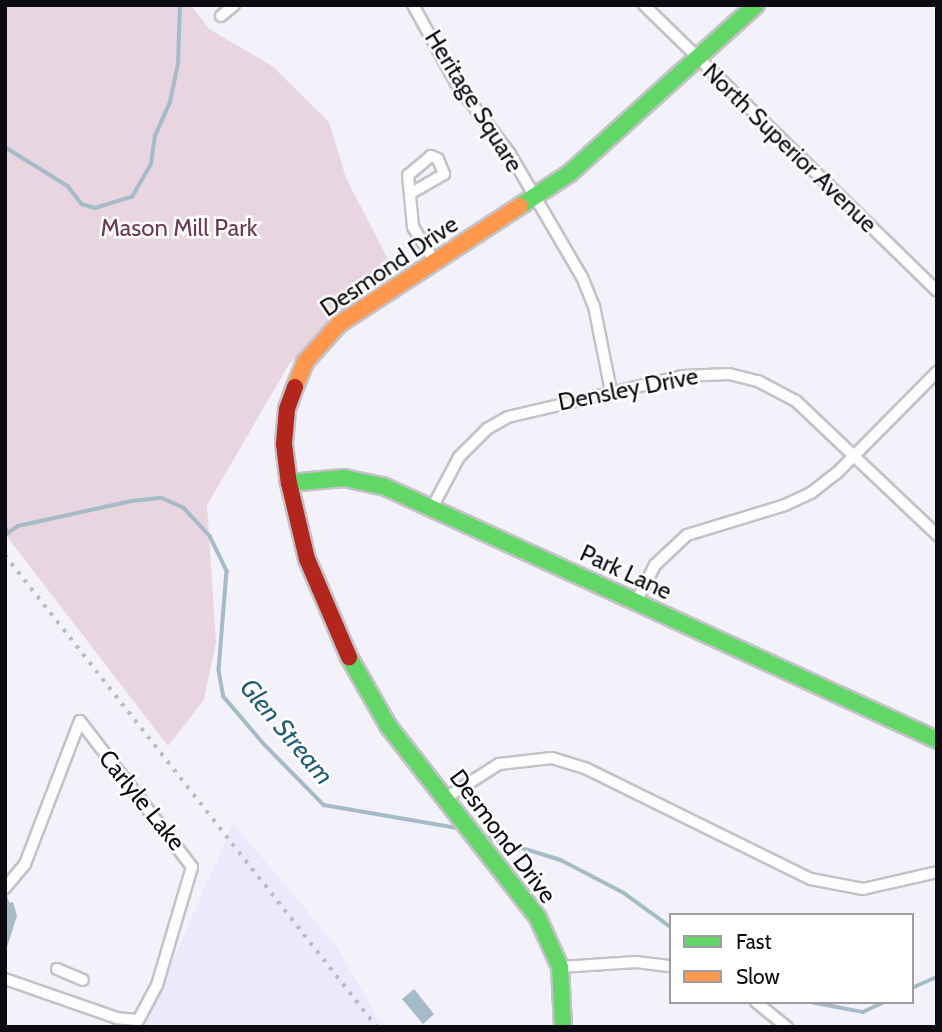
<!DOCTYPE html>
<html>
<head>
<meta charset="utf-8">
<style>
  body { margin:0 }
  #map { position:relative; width:942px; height:1032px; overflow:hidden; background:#f3f2fa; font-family:Cabin,sans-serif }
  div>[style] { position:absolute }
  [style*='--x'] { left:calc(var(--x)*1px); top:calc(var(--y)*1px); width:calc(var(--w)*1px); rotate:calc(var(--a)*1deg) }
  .built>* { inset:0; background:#ece9fc }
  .green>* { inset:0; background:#e9d5df }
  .water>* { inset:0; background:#a5bbc8 }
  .stream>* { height:3.5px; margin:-1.75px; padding:0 1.75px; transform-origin:1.75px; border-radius:1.75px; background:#a5bbc8 }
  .roads { filter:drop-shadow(2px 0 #c3c2c8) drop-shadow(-2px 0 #c3c2c8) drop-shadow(0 2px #c3c2c8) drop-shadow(0 -2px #c3c2c8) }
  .street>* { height:10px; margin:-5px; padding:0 5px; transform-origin:5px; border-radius:5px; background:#fdfdfe }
  .fast>* { height:16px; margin:-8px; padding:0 8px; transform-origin:8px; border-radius:8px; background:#63d668 }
  .slow>* { height:16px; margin:-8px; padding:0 8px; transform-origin:8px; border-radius:8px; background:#ff974d }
  .jam>* { height:16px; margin:-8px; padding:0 8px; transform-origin:8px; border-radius:8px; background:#b3261e }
  .rail>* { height:3.5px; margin-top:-1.75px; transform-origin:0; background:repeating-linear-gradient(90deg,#bcbcbe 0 3.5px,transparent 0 10.5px) }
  span { translate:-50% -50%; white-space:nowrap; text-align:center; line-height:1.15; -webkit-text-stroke:5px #fff; paint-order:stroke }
  .street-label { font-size:24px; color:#0c0b12 }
  .park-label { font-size:24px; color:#6c3b4d }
  .water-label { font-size:26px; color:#235f77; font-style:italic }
  .frame { position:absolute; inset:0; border:7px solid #0c0b12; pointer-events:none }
  .legend { position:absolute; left:669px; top:913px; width:245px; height:91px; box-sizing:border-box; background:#fff; border:2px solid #9e9da0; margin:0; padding:9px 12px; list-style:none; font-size:21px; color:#0c0b12 }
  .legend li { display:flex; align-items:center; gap:14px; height:35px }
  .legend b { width:35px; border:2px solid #9e9da0 }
</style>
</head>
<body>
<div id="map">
  <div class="built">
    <div style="clip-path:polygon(233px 823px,337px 947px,383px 1027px,144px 1027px)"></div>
  </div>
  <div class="green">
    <div style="clip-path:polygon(5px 5px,191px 5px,209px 29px,272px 66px,329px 122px,346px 178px,393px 269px,331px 319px,288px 366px,207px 505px,216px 642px,204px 700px,168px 746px,5px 534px)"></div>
  </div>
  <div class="water">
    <div style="clip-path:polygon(13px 902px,17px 916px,5px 953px,5px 904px)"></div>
    <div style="clip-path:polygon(414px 989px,434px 1014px,423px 1024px,402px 999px)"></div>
  </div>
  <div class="stream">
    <div style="--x:5;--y:147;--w:74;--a:31.8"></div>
    <div style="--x:68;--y:186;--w:23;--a:52"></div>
    <div style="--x:82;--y:204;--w:14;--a:17"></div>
    <div style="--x:95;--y:208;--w:39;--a:-17"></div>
    <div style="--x:132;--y:197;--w:38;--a:-60"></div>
    <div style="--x:151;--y:164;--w:28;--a:-82"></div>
    <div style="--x:155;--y:136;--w:37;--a:-66"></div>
    <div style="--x:170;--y:102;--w:40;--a:-78"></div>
    <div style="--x:178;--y:63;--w:58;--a:-88"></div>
    <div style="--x:5;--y:526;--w:8;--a:67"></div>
    <div style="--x:8;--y:533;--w:12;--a:-35"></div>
    <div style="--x:18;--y:526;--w:117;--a:-12.4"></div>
    <div style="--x:132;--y:501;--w:30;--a:-6"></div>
    <div style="--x:162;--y:498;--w:24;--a:24"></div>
    <div style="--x:184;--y:508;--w:38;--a:47"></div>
    <div style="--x:210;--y:536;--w:39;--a:64"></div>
    <div style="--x:227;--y:571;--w:99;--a:94.6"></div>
    <div style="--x:219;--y:670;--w:27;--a:80"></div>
    <div style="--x:224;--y:697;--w:63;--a:49.5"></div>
    <div style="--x:265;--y:745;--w:84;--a:45.5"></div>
    <div style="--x:324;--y:805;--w:141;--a:9.8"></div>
    <div style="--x:480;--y:835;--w:85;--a:17.2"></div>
    <div style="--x:561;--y:860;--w:71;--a:27.6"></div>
    <div style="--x:624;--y:893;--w:58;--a:35.9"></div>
    <div style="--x:5;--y:895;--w:13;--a:72"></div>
    <div style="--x:912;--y:988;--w:27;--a:-24"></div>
    <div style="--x:811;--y:1002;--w:53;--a:10.9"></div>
    <div style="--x:863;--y:1012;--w:23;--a:-25"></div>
  </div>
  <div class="roads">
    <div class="street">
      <div style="--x:413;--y:5;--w:89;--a:61.1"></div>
      <div style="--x:456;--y:83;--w:89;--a:52.7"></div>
      <div style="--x:510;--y:154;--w:143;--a:59.7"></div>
      <div style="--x:582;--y:277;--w:31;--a:68"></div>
      <div style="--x:594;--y:306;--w:87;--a:78.7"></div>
      <div style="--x:644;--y:5;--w:409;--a:44.3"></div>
      <div style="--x:221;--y:16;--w:17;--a:-40"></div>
      <div style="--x:413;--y:192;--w:36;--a:-30"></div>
      <div style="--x:444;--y:174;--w:16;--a:-112"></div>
      <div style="--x:438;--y:159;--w:8;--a:-157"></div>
      <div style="--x:431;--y:156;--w:30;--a:140"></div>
      <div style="--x:408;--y:175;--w:52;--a:84.5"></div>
      <div style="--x:413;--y:227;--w:39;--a:58"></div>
      <div style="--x:433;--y:506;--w:55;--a:-62"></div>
      <div style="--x:459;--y:457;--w:40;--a:-45"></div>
      <div style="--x:487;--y:429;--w:24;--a:-30"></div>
      <div style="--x:508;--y:417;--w:180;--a:-13.2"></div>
      <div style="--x:683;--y:376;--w:46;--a:-2.5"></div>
      <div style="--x:729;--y:374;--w:30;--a:14"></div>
      <div style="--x:758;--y:381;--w:43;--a:27.8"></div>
      <div style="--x:796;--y:401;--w:195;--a:43.5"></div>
      <div style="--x:636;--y:602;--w:42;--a:-62.8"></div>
      <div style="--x:655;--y:565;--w:44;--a:-43.2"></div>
      <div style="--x:687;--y:535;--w:102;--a:-17"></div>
      <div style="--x:785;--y:505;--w:29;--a:-25"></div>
      <div style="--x:811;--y:493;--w:33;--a:-38"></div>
      <div style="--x:837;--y:473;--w:142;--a:-45.3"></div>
      <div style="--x:447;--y:797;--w:62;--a:-32.4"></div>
      <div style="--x:499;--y:764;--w:53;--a:-6.5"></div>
      <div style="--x:552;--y:758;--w:34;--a:17"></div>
      <div style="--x:585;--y:768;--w:252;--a:26.2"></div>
      <div style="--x:811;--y:879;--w:53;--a:10.9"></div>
      <div style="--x:863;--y:889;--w:76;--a:-12.9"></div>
      <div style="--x:5;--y:888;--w:31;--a:-50"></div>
      <div style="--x:25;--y:864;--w:153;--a:-69"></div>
      <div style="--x:80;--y:721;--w:184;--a:52.5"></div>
      <div style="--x:192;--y:867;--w:123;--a:106.5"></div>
      <div style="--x:157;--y:985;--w:40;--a:118"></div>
      <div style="--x:138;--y:1020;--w:21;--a:-175"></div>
      <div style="--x:117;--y:1018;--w:119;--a:-160.8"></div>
      <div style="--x:560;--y:967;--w:76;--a:-3.8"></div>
      <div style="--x:636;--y:962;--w:35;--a:7"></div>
      <div style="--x:57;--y:969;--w:28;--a:23"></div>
      <div style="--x:756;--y:1002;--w:40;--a:39"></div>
    </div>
    <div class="fast">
      <div style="--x:520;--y:206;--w:60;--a:-33.4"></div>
      <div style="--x:570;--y:173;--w:251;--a:-42.1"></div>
      <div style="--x:289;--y:483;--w:55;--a:-5.2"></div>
      <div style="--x:344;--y:478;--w:40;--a:12"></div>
      <div style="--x:383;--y:486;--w:609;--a:24.63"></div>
      <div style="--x:349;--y:657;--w:81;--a:60.3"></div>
      <div style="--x:389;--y:727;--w:242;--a:52"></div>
      <div style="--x:538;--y:918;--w:54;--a:65.8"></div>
      <div style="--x:560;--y:967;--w:60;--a:87.1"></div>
    </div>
    <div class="slow">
      <div style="--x:295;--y:387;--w:27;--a:-68"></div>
      <div style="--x:305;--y:362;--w:51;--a:-48.2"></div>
      <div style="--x:339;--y:324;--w:216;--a:-33.1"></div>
    </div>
    <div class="jam">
      <div style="--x:295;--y:387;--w:23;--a:110"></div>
      <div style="--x:287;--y:409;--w:35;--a:95"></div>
      <div style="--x:284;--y:444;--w:39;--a:83"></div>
      <div style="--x:289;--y:483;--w:78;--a:76.7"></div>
      <div style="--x:307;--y:559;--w:107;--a:66.8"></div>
    </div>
  </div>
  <div class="rail">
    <div style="--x:5;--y:555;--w:601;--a:51.76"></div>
  </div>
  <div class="street-label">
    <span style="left:474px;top:101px;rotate:58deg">Heritage Square</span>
    <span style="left:790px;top:148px;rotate:44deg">North Superior Avenue</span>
    <span style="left:389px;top:266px;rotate:-34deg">Desmond Drive</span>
    <span style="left:628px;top:389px;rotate:-11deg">Densley Drive</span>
    <span style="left:626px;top:572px;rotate:25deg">Park Lane</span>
    <span style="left:142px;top:800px;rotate:51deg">Carlyle Lake</span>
    <span style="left:503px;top:836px;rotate:53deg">Desmond Drive</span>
  </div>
  <div class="park-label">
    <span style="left:179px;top:228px">Mason Mill Park</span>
  </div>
  <div class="water-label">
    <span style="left:286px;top:732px;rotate:50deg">Glen Stream</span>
  </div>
  <div class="frame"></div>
  <ul class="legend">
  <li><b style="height:9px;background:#63d668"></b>Fast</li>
  <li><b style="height:9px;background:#ff974d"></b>Slow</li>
  </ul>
</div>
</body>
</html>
